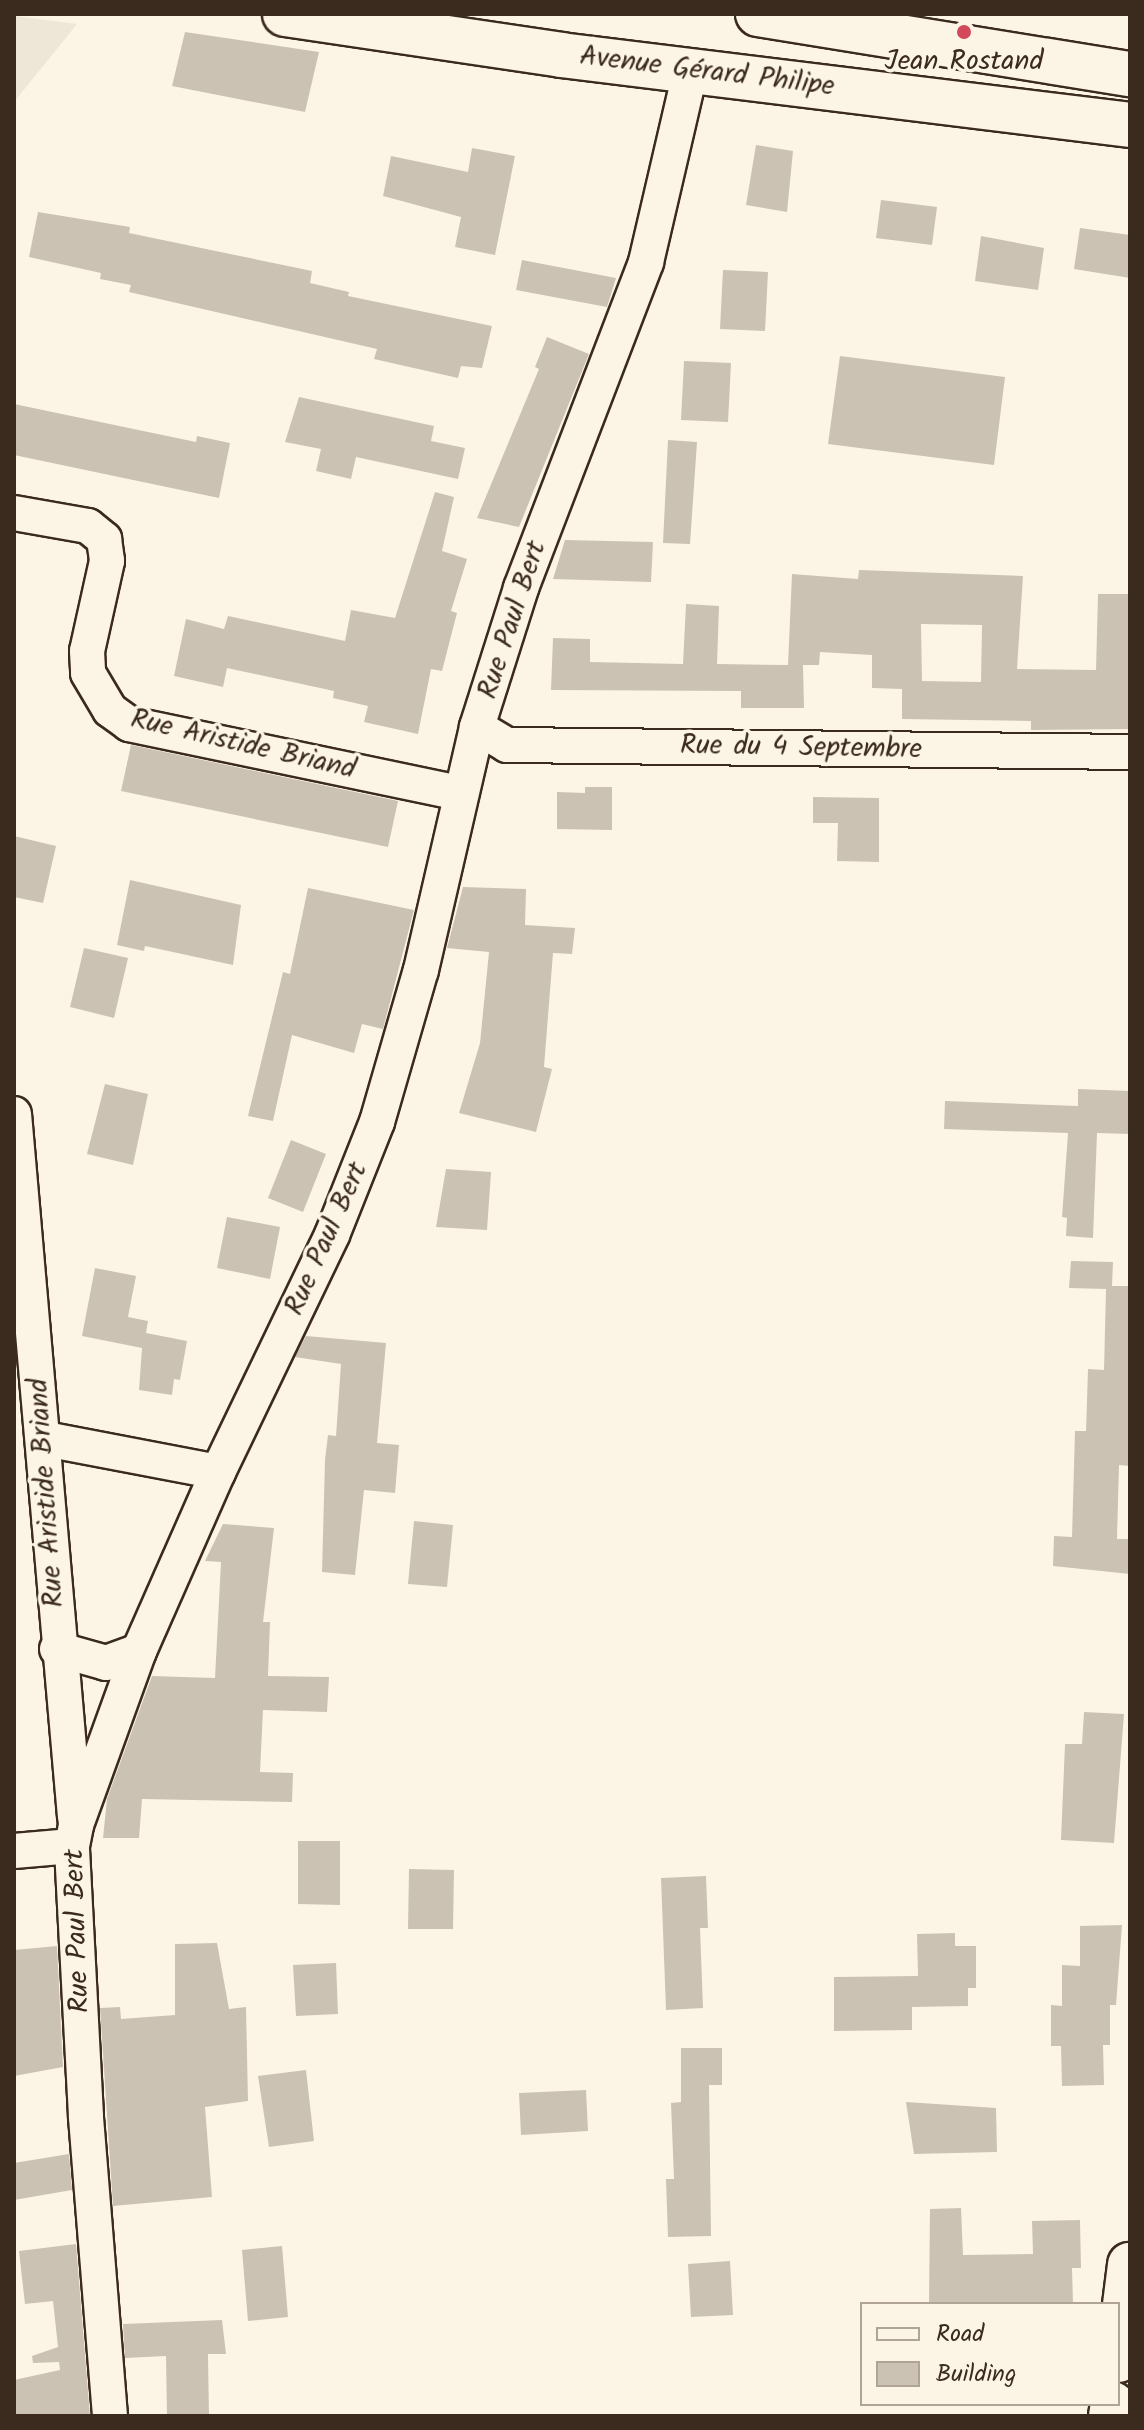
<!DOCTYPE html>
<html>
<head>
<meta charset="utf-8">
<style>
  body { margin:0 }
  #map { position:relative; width:1144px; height:2430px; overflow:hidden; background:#fcf5e5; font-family:Kalam,sans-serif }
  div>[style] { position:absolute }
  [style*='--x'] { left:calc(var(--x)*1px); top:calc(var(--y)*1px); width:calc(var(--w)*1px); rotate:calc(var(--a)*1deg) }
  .built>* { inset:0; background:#eee6d6 }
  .building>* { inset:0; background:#ccc2b3 }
  .roads { filter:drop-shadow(2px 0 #3b2a1e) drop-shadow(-2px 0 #3b2a1e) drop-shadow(0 2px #3b2a1e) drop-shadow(0 -2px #3b2a1e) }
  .minor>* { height:34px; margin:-17px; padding:0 17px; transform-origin:17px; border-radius:17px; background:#fcf5e5 }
  .tertiary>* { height:44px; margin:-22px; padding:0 22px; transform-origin:22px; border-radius:22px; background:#fcf5e5 }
  .secondary>* { height:44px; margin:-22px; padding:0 22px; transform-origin:22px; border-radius:22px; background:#fcf5e5 }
  .dots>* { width:22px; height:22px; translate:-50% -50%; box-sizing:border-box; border:4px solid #fcf5e5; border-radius:50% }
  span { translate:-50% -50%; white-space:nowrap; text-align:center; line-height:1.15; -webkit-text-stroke:7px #fcf5e5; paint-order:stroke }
  .poi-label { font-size:28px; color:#3b2a1e }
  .street-label { font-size:28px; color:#3b2a1e }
  .frame { position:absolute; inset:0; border:16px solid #3b2a1e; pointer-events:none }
  .legend { position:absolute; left:860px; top:2302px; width:260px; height:104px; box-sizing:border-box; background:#fcf5e5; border:2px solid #afa495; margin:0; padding:10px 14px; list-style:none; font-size:24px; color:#3b2a1e }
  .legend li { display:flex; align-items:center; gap:16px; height:40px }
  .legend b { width:40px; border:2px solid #afa495 }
</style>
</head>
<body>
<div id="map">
  <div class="built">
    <div style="clip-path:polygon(14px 16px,77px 24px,14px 102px)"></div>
  </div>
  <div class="building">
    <div style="clip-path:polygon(185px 32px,319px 52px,305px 112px,172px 86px)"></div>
    <div style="clip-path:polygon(756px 145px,793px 151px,787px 212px,746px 205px)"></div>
    <div style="clip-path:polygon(472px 148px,515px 156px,495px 255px,455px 247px,461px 217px,383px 196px,391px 156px,468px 172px)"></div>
    <div style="clip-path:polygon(881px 200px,937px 207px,932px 245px,876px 238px)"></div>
    <div style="clip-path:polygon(38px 212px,130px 227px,129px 233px,312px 271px,310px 283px,349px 292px,348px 296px,492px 326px,482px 368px,461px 366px,458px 378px,374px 359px,377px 349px,129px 292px,131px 285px,100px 279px,101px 273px,29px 257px)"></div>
    <div style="clip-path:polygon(1080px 228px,1130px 235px,1130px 278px,1074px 269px)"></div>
    <div style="clip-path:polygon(981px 236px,1044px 248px,1038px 290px,975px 281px)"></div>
    <div style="clip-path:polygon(522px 260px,616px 278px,607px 307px,516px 290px)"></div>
    <div style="clip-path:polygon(723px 270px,768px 272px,765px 331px,720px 329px)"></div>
    <div style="clip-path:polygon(547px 337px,589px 354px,519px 527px,477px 518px,539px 369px,535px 367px)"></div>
    <div style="clip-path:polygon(840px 356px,1005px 377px,994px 465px,828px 444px)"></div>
    <div style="clip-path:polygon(684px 361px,731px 363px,728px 422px,681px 420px)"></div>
    <div style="clip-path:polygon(299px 397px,434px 426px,431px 441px,465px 448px,458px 479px,356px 457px,351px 479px,316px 471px,321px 449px,285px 442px)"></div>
    <div style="clip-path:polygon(14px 404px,196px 442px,197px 436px,230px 443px,219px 498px,14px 455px)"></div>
    <div style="clip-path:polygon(668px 440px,697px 442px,690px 544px,663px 543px)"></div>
    <div style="clip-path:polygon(435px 492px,454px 497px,442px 551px,467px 559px,451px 611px,457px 613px,442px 671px,431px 669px,418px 734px,364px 722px,368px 706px,333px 698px,334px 691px,227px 668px,223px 687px,174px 676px,186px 619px,224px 629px,228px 616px,345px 641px,351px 610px,395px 618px)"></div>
    <div style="clip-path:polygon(565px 540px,653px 542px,651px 582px,553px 579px)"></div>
    <div style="clip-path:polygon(evenodd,859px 570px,1023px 576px,1017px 669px,1096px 670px,1098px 594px,1130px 594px,1130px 729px,1031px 730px,1031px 721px,902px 719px,902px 689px,872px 688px,872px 655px,820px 652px,819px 665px,803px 665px,804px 708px,741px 708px,741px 691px,551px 690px,553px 638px,590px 639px,590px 662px,683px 664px,686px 604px,719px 606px,717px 664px,788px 665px,792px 574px,858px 579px,859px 570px,921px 624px,982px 625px,981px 682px,922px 681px,921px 624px)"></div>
    <div style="clip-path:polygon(131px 745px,398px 801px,388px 847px,121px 791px)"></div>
    <div style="clip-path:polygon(585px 787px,612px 787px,612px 830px,557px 829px,557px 792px,585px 793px)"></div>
    <div style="clip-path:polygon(813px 797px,879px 798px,879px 862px,837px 861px,838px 823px,813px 823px)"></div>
    <div style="clip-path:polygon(14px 836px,56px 846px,43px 903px,14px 897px)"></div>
    <div style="clip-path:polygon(130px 880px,241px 905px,233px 965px,145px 946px,144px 951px,117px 945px)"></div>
    <div style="clip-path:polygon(463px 887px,526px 889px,525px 925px,575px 928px,572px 954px,553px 953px,544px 1067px,552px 1069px,536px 1132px,459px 1113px,480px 1043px,489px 952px,447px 948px)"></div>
    <div style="clip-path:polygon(308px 888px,414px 910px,383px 1029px,362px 1024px,354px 1053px,292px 1035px,273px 1121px,248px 1116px,283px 972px,290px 974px)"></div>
    <div style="clip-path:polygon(84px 948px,128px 958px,114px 1018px,70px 1007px)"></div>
    <div style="clip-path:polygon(105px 1084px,148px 1094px,133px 1165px,87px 1154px)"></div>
    <div style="clip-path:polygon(1078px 1089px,1130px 1091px,1130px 1134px,1097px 1133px,1093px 1238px,1066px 1236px,1067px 1218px,1062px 1217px,1068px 1133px,944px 1129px,945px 1101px,1078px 1106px)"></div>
    <div style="clip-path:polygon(291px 1140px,326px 1154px,303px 1212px,268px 1198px)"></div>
    <div style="clip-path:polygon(446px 1169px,491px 1172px,487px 1230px,436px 1227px)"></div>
    <div style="clip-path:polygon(227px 1217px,280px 1227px,270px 1279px,217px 1268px)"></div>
    <div style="clip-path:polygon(1071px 1261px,1113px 1262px,1112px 1286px,1130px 1286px,1130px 1466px,1119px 1465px,1117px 1539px,1130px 1539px,1130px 1574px,1053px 1566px,1054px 1536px,1072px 1537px,1075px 1431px,1086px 1431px,1088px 1369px,1104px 1370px,1106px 1289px,1069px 1288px)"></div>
    <div style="clip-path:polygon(95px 1268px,136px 1276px,128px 1317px,148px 1321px,146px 1333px,187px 1341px,180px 1380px,174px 1379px,172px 1395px,139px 1390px,142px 1348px,82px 1336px)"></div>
    <div style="clip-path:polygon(306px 1336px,386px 1343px,377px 1443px,399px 1445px,395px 1493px,364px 1490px,355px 1575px,322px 1572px,325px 1460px,328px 1435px,336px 1436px,341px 1364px,295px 1357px)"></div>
    <div style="clip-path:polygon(414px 1521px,453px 1525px,447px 1587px,408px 1584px)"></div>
    <div style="clip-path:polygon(223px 1524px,274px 1528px,263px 1622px,270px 1622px,268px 1676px,329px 1677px,327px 1712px,263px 1710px,260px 1772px,293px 1773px,292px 1802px,142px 1799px,139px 1838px,103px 1838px,107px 1799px,152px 1676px,215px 1678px,221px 1562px,205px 1561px)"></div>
    <div style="clip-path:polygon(1084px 1712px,1124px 1714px,1114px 1843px,1061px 1840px,1065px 1744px,1082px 1744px)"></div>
    <div style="clip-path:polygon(298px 1841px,340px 1841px,340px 1905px,298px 1904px)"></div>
    <div style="clip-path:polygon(409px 1869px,454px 1870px,453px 1929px,408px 1929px)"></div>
    <div style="clip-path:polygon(706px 1876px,708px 1928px,700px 1928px,703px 2008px,666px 2010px,661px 1878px)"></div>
    <div style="clip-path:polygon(1122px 1925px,1116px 2005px,1110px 2005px,1110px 2045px,1103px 2045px,1104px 2085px,1062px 2086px,1061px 2046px,1051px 2046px,1051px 2005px,1062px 2006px,1062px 1965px,1080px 1966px,1080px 1926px)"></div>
    <div style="clip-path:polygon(955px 1933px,955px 1946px,976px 1946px,976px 1988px,968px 1988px,968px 2006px,912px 2007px,912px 2030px,834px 2031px,834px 1977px,918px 1976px,917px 1934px)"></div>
    <div style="clip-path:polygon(217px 1943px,229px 2009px,246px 2007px,248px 2101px,205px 2107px,212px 2197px,113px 2206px,100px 2008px,120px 2007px,121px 2019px,175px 2015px,175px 1944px)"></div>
    <div style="clip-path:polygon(57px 1946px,63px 2067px,14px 2076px,14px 1950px)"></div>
    <div style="clip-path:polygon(336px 1963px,338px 2014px,296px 2016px,293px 1965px)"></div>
    <div style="clip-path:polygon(681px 2048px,722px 2048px,722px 2085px,709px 2085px,711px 2236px,668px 2237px,666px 2179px,674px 2179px,671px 2103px,681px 2102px)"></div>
    <div style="clip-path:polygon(306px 2070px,314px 2141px,269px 2147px,258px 2076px)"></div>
    <div style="clip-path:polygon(586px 2090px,588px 2131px,521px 2135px,519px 2093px)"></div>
    <div style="clip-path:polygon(906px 2102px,996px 2108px,997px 2152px,914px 2154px)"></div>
    <div style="clip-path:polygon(69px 2154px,72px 2190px,14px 2200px,14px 2163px)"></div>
    <div style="clip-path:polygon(961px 2208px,963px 2255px,1033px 2254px,1032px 2221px,1080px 2220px,1081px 2268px,1072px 2268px,1073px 2304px,929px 2303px,930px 2209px)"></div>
    <div style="clip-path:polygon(76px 2244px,90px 2416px,14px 2416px,14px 2380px,60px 2370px,59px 2362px,33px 2363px,32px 2356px,58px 2347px,53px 2301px,25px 2304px,19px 2251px)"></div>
    <div style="clip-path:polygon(282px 2246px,288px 2317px,248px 2321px,242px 2250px)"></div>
    <div style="clip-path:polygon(730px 2261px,733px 2315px,691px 2317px,688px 2264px)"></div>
    <div style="clip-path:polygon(222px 2320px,226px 2354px,208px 2354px,209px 2416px,167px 2416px,166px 2356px,125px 2358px,123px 2324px)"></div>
  </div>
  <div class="roads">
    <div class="minor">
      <div style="--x:14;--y:513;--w:75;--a:10"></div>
      <div style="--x:88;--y:526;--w:21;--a:39"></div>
      <div style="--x:104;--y:539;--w:22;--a:82"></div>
      <div style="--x:107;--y:561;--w:92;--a:102.5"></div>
      <div style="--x:87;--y:651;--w:22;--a:87"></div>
      <div style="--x:88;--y:673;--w:43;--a:59.3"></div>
      <div style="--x:110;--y:710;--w:24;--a:36"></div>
      <div style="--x:129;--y:724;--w:338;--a:11.8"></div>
      <div style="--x:477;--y:727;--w:35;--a:31"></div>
      <div style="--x:507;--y:745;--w:623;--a:0.64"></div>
      <div style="--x:14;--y:1114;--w:706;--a:85.04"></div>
      <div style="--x:45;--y:1439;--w:176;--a:10.8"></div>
      <div style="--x:57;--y:1649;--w:51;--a:15.9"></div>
      <div style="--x:106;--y:1663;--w:35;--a:-20"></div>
      <div style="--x:14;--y:1851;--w:58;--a:-4.9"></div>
      <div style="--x:110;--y:2416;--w:301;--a:-94.6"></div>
      <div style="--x:86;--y:2116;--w:270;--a:-93"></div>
      <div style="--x:72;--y:1846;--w:21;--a:-79"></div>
      <div style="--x:76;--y:1825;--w:185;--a:-70.1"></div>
      <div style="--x:139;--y:1651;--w:196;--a:-66.2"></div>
      <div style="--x:218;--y:1472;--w:263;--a:-64.3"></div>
      <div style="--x:332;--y:1235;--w:122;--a:-68.3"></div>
      <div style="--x:377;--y:1122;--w:158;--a:-73.9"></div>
      <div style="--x:421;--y:970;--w:249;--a:-77"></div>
      <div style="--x:477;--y:727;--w:146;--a:-72.4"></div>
      <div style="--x:521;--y:588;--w:349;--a:-69"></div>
      <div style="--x:646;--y:262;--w:199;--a:-76.9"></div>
    </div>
    <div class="tertiary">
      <div style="--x:1118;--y:2360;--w:96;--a:-82.8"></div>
      <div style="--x:1111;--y:2416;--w:12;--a:-81"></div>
    </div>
    <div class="secondary">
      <div style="--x:285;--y:14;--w:279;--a:8.4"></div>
      <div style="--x:561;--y:55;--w:573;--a:7.01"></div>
      <div style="--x:758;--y:14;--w:377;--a:9.2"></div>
    </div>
  </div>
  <div class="dots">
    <div style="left:964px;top:32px;background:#d1495b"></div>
  </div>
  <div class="poi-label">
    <span style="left:964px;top:62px">Jean Rostand</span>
  </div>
  <div class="street-label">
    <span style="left:707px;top:72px;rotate:7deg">Avenue Gérard Philipe</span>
    <span style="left:513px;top:620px;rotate:-72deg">Rue Paul Bert</span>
    <span style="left:243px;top:745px;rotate:13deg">Rue Aristide Briand</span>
    <span style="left:801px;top:748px;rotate:1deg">Rue du 4 Septembre</span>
    <span style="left:327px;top:1239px;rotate:-66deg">Rue Paul Bert</span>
    <span style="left:47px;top:1493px;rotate:-94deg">Rue Aristide Briand</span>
    <span style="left:78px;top:1931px;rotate:-92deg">Rue Paul Bert</span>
  </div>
  <div class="frame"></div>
  <ul class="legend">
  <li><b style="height:10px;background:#fcf5e5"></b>Road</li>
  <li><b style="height:22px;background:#ccc2b3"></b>Building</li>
  </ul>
</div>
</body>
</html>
